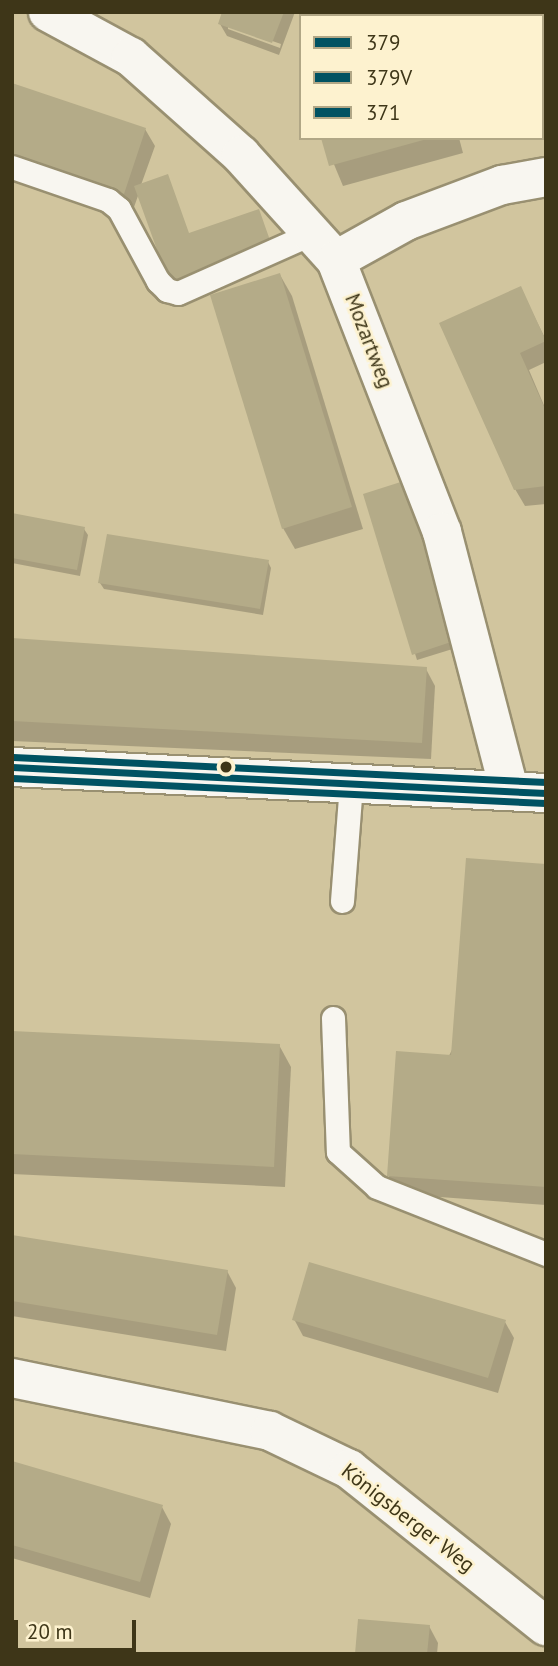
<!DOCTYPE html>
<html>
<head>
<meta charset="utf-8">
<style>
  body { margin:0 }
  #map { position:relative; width:558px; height:1666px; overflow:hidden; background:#d1c59e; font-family:"PT Sans",sans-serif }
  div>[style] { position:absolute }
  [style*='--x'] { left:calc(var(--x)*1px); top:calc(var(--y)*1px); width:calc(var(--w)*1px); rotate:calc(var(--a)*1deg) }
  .shadow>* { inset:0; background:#0003 }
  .building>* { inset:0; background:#b4ab88 }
  .roads { filter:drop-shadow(2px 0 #999071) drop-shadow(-2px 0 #999071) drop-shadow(0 2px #999071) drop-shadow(0 -2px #999071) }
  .service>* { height:23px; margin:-11.5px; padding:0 11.5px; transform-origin:11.5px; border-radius:11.5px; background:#f8f6f0 }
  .minor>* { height:38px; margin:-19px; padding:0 19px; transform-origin:19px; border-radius:19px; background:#f8f6f0 }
  .tertiary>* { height:38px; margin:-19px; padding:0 19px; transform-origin:19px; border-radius:19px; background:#f8f6f0 }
  .bus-1>* { height:7px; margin:-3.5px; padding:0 3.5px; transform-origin:3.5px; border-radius:3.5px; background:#005262 }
  .bus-2>* { height:7px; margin:-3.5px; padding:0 3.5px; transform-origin:3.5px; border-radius:3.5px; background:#005262 }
  .bus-3>* { height:7px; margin:-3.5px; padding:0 3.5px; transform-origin:3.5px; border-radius:3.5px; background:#005262 }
  .dots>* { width:19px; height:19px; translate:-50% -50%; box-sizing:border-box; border:4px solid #fdf2cf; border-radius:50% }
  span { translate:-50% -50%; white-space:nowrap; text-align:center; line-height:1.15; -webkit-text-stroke:5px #fdf2cf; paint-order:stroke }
  .street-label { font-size:21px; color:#3e3618 }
  .frame { position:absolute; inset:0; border:14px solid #3e3618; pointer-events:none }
  .legend { position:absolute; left:299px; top:14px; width:245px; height:126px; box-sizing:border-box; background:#fdf2cf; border:2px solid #b1a786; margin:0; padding:9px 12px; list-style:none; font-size:21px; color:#3e3618 }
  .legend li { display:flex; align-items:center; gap:14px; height:35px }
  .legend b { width:35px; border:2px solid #b1a786 }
  .scale { position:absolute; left:14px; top:1620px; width:122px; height:32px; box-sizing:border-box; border:4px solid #3e3618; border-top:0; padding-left:9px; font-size:21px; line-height:24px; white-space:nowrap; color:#3e3618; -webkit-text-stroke:5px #fdf2cf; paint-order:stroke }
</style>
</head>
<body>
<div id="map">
  <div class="shadow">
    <div style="clip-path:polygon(evenodd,224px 12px,295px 12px,279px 55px,227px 36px,220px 24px,224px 12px,228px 26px,281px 44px,280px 48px,228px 29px,228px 26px)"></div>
    <div style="clip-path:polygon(546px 12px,546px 84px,542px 84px,542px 16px,502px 16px)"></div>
    <div style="clip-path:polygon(145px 129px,155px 146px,141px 185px,189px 235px,258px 211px,174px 289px,139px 193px,133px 210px,12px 169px)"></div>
    <div style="clip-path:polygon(323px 138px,459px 138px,463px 153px,343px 186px)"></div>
    <div style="clip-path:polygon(280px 275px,292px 296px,363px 529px,295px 549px,283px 528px)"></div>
    <div style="clip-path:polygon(520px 288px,546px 340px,546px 362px,529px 370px,546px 410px,546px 504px,525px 506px,515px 489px)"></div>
    <div style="clip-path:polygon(365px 495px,459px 647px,417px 660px)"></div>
    <div style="clip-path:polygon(12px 515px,84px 529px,88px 535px,80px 576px,12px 563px)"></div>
    <div style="clip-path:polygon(268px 562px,271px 568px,263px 615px,104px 589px,100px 583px)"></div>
    <div style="clip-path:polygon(12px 639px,426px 669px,435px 686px,431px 759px,12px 741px)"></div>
    <div style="clip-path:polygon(546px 866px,546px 1205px,400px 1194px,388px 1175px)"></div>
    <div style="clip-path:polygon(12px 1033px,279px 1045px,291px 1067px,285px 1187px,12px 1174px)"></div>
    <div style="clip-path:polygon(12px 1236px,227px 1271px,236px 1288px,226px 1351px,12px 1316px)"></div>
    <div style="clip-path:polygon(294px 1319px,505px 1322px,514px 1338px,498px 1393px,303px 1336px)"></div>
    <div style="clip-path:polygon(12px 1463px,162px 1507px,171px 1524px,150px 1598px,12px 1558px)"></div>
    <div style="clip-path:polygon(429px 1626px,438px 1643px,437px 1654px,357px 1654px)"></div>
  </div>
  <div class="building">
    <div style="clip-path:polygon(222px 12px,284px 12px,272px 43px,218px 24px)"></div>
    <div style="clip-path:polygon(546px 12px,546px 70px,542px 71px,542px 16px,501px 14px)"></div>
    <div style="clip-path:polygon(12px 83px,146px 128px,124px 194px,12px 157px)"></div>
    <div style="clip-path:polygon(321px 138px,426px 138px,427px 139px,329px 166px)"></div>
    <div style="clip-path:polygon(168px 174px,189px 233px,259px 209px,272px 246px,169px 283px,134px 186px)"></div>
    <div style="clip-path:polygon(280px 273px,352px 507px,282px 529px,210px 295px)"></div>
    <div style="clip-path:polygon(521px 286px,546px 341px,520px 353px,546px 411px,546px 486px,514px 490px,439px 323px)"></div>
    <div style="clip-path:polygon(407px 480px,457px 640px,412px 655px,363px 494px)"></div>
    <div style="clip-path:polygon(12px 513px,85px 527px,77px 570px,12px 558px)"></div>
    <div style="clip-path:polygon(107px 534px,269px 560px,260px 609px,98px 583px)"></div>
    <div style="clip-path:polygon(12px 638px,427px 667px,422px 743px,12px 721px)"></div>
    <div style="clip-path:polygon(466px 858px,546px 864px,546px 1187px,387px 1176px,396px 1051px,451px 1055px)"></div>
    <div style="clip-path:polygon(12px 1031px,280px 1044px,274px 1167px,12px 1154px)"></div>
    <div style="clip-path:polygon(12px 1235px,228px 1270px,217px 1335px,12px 1301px)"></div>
    <div style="clip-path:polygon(309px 1262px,506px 1320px,488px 1378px,292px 1320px)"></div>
    <div style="clip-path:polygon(12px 1461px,163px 1505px,140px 1582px,12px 1545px)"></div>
    <div style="clip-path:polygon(358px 1619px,430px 1625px,427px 1654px,355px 1654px)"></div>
  </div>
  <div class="roads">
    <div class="service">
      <div style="--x:12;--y:167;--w:102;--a:19"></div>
      <div style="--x:108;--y:200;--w:14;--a:39"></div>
      <div style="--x:119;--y:209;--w:82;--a:61.6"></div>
      <div style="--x:158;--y:281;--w:13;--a:45"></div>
      <div style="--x:167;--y:290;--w:11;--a:15"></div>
      <div style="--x:178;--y:293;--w:150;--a:-24"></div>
      <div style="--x:342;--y:901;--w:118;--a:-85.6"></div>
      <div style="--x:333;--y:1018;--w:134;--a:87.9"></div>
      <div style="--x:338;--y:1152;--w:52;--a:41.9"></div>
      <div style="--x:377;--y:1187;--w:182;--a:21.6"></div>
    </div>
    <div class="minor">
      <div style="--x:48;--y:12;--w:94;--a:28.5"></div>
      <div style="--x:131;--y:57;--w:147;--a:41.7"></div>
      <div style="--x:241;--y:155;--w:142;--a:47.9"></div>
      <div style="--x:336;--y:260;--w:292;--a:68.7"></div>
      <div style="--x:442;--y:532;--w:267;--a:75.4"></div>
      <div style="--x:336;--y:260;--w:80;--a:-29.1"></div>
      <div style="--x:406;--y:221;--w:103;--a:-20.6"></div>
      <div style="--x:502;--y:185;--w:45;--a:-10.3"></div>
      <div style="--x:12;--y:1378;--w:263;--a:11.6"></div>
      <div style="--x:270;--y:1431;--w:88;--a:25.7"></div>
      <div style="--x:349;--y:1469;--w:252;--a:38.6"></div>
    </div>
    <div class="tertiary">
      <div style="--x:12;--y:767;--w:535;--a:2.79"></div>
    </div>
  </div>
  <div class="bus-1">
    <div style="--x:12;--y:767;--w:535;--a:2.79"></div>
  </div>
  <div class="bus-2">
    <div style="--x:12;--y:778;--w:534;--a:2.69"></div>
  </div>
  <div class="bus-3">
    <div style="--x:13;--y:757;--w:534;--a:2.69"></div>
  </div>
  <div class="dots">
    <div style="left:226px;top:767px;background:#3e3618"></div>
  </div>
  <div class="street-label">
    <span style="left:369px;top:341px;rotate:69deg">Mozartweg</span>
    <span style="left:408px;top:1518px;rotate:38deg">Königsberger Weg</span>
  </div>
  <div class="frame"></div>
  <ul class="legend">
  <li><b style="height:9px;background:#005262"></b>379</li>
  <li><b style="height:9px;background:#005262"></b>379V</li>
  <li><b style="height:9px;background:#005262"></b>371</li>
  </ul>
  <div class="scale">20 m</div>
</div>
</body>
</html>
